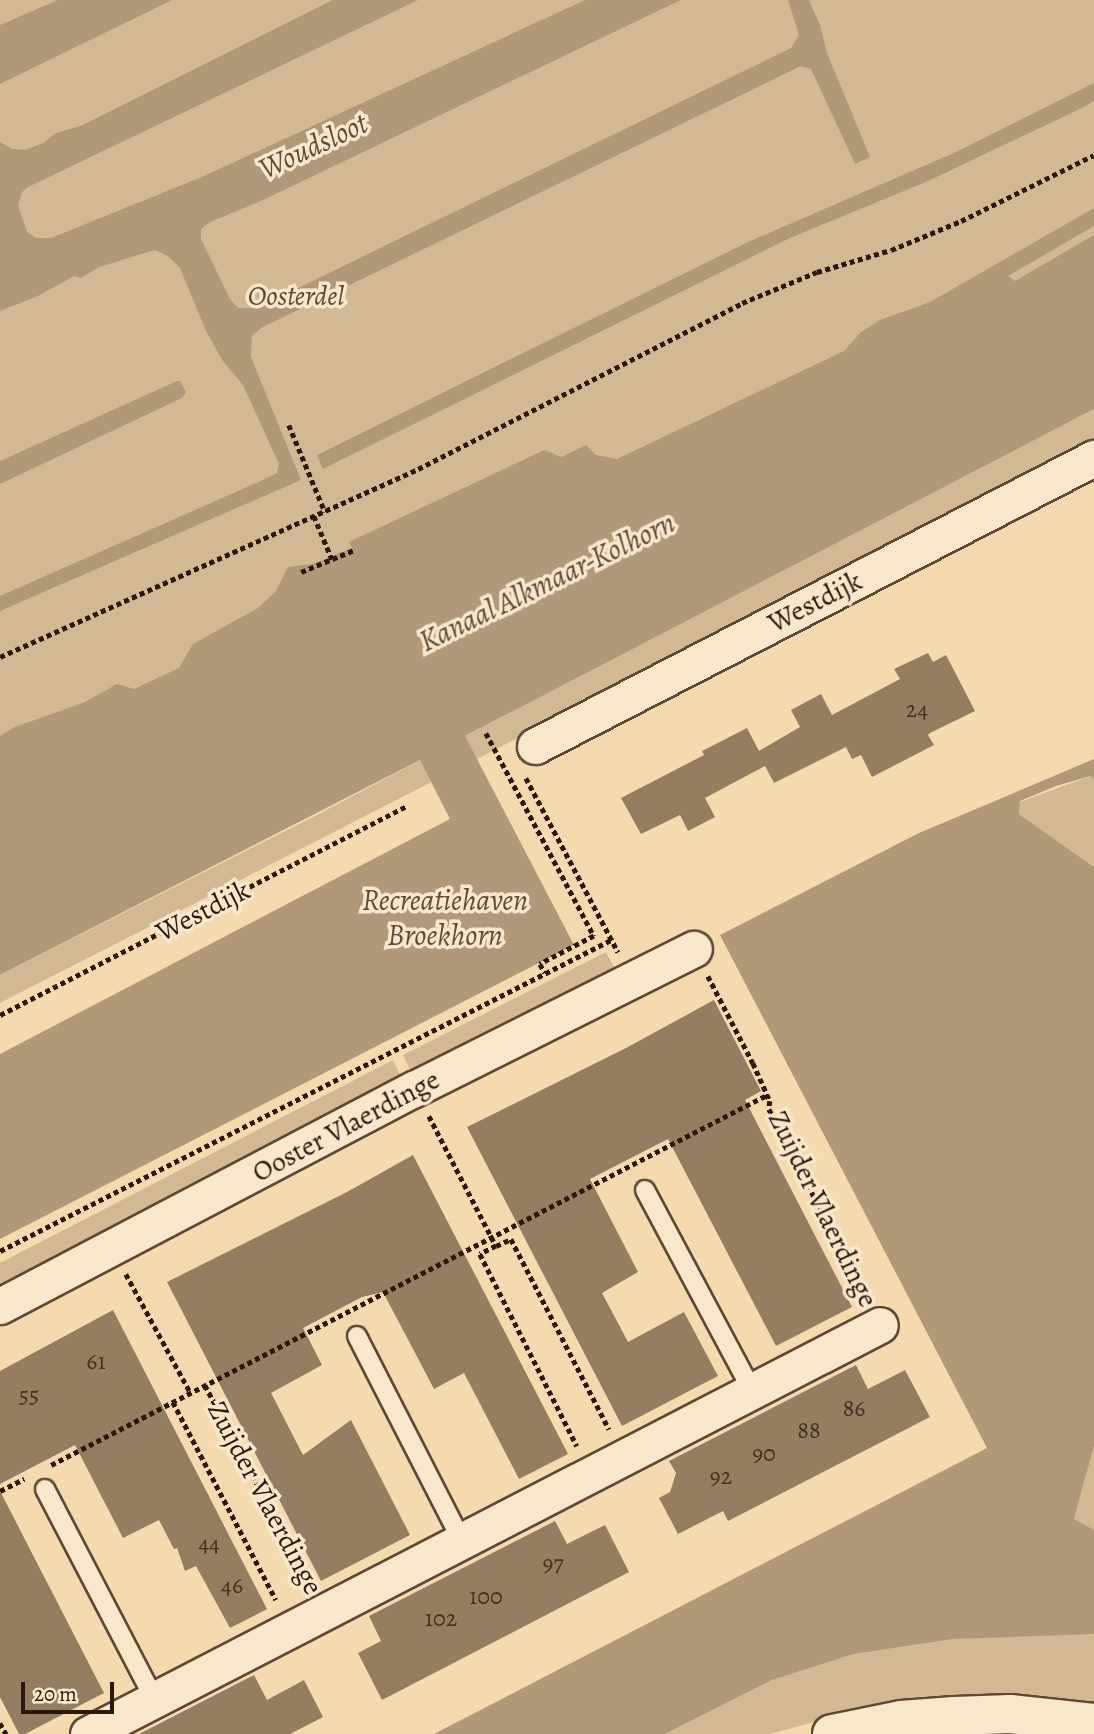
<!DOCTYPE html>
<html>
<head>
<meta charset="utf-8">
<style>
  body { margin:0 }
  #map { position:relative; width:1094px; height:1734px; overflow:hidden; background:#f6daaf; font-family:Alegreya,serif }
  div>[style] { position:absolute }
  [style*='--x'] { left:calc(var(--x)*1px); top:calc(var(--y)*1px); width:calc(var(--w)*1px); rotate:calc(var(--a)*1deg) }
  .green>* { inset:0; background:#d3b993 }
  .water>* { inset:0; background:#b19878 }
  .building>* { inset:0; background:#947d61 }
  .path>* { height:4.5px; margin-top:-2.25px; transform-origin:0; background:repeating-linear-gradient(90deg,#2a180c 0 5px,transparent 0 8.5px) }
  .roads { filter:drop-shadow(2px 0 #5d4835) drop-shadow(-2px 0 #5d4835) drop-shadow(0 2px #5d4835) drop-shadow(0 -2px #5d4835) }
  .lane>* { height:18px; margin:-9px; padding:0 9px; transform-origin:9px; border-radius:9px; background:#f9e7cb }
  .street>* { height:35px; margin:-17.5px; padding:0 17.5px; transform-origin:17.5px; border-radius:17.5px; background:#f9e7cb }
  .secondary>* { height:38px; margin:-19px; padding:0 19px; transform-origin:19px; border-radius:19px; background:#f9e7cb }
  span { translate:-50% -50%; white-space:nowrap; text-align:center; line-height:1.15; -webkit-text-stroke:7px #f9e7cb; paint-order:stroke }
  .number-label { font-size:24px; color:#443121 }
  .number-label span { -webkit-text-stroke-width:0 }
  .park-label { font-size:28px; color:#5d4834; font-style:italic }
  .street-label { font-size:28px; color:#2a180c }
  .water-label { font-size:30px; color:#604b37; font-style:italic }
  .scale { position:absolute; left:21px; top:1682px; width:93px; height:32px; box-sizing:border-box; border:4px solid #2a180c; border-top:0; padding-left:9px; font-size:21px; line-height:24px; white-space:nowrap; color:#2a180c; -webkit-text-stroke:5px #f9e7cb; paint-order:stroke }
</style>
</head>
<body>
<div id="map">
  <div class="green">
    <div style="clip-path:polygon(0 0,1094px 0,1094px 244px,0 768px)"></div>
    <div style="clip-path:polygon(1094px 409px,1094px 443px,0 1003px,0 975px,311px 818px,785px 567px)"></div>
    <div style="clip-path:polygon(1090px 776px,1094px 779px,1094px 867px,1019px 814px,1020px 802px)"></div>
    <div style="clip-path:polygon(606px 952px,617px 973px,413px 1076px,403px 1055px)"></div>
    <div style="clip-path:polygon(393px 1060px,403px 1081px,0 1289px,0 1263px)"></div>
    <div style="clip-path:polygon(1094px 1446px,1094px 1530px,1074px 1520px)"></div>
    <div style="clip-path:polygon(1056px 1634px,1094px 1634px,1094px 1702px,1036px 1699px,862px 1709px,770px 1734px,665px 1734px,772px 1680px,854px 1654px,954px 1639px)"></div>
  </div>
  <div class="water">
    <div style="clip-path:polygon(58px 0,172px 0,0 84px,0 25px)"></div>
    <div style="clip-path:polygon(333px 0,418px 0,28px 187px,22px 192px,18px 205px,27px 232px,36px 238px,51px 238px,204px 176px,585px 0,681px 0,263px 200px,210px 222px,201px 229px,201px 239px,230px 299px,238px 308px,257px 308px,791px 48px,799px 35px,788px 0,809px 0,820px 25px,827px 53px,870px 157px,855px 164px,811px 69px,801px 66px,261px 328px,252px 336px,251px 357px,301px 480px,0 611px,0 596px,263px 480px,277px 473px,279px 464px,243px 385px,222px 360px,206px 331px,180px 268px,168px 256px,155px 250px,99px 267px,81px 278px,74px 276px,38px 296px,0 311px,0 142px,12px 149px,25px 150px,43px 143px,56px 133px,83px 125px)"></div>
    <div style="clip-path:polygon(1094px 83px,1094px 101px,1080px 109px,928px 181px,790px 238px,323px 469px,317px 455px,748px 242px,956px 152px)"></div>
    <div style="clip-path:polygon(1094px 208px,1094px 226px,1008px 276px,1015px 281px,1094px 235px,1094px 409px,465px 736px,574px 945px,0 1239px,0 1054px,450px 819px,420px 760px,0 975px,0 736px,15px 727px,85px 702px,117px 684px,134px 689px,179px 668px,193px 644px,258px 608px,276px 591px,288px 567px,312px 564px,352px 548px,349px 542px,540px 452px,545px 450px,561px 457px,586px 445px,596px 455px,617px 459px,844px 351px,861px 332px,880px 320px,930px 302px)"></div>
    <div style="clip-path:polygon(177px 381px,180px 381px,186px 392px,182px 398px,0 484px,0 461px)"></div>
    <div style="clip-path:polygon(1094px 759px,1094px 779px,1090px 776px,1056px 786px,1020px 801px,1019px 814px,1094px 867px,1094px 1446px,1074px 1519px,1094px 1530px,1094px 1634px,954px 1639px,854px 1654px,772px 1680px,665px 1734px,434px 1734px,987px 1448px,720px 935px,919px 833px)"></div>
  </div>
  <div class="building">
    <div style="clip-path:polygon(928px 653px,933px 662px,946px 655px,975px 711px,930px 733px,928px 735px,934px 745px,872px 777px,861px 755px,852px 759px,846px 747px,774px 783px,765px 766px,705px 798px,715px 817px,688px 831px,680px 815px,641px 834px,621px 798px,704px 755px,702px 751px,747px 728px,759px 751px,800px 727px,791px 710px,821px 694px,832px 715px,900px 679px,894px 669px)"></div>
    <div style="clip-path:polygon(714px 1000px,761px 1091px,745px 1100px,852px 1307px,776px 1346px,668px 1139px,590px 1179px,638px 1272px,602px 1293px,628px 1342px,684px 1312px,718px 1376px,622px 1426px,467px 1127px,626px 1048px)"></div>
    <div style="clip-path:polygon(413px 1155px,568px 1454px,519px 1479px,464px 1373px,434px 1389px,383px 1292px,362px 1297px,303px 1328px,322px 1365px,271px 1393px,303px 1455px,351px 1420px,410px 1535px,321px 1581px,167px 1282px,347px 1192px)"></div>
    <div style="clip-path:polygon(113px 1310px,267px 1609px,230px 1628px,196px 1566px,185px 1571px,177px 1548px,174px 1549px,159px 1520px,123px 1538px,75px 1445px,0 1484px,0 1371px)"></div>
    <div style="clip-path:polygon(856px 1365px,868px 1389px,905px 1370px,930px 1417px,728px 1521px,723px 1511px,678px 1534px,659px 1498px,670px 1492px,676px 1473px,669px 1461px)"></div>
    <div style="clip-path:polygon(0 1491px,104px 1693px,25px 1734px,19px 1734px,0 1697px)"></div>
    <div style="clip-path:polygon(555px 1521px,567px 1544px,605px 1525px,629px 1572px,382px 1700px,358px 1653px,381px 1641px,369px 1616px)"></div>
    <div style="clip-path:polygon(254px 1675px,267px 1700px,304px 1680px,323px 1717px,290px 1734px,139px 1734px)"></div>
  </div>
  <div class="path">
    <div style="--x:289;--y:425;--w:94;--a:67.5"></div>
    <div style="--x:314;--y:516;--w:47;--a:67.3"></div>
    <div style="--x:301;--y:572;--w:57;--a:-22.5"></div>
    <div style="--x:0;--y:657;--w:458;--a:-24.2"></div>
    <div style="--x:418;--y:469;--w:364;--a:-27.1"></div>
    <div style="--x:742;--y:303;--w:81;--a:-22.5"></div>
    <div style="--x:817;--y:272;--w:77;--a:-16.6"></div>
    <div style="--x:891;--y:250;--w:76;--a:-22.5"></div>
    <div style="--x:961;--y:221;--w:148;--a:-26.4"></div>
    <div style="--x:486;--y:733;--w:230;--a:62"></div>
    <div style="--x:594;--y:936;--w:61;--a:152.6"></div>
    <div style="--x:540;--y:964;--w:10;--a:61"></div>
    <div style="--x:526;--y:778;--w:197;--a:62.1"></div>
    <div style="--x:708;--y:976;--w:98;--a:62.7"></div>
    <div style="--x:753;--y:1063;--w:42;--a:65.9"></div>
    <div style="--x:770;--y:1101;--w:8;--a:97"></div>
    <div style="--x:769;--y:1109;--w:210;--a:62.8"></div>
    <div style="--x:0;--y:1015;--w:458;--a:-27.2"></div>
    <div style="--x:429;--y:1116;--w:146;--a:62.7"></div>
    <div style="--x:496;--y:1246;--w:18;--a:153"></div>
    <div style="--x:480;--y:1254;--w:215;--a:63.2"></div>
    <div style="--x:496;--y:1246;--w:17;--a:-25"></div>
    <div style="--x:511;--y:1239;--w:214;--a:62.7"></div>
    <div style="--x:0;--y:1251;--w:686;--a:-26.98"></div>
    <div style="--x:126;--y:1274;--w:134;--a:61.5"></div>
    <div style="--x:205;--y:1385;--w:223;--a:62.2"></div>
    <div style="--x:173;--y:1402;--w:223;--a:62.5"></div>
    <div style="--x:51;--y:1465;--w:806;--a:-27.33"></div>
    <div style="--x:0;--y:1491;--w:27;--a:-27"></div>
    <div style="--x:0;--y:1723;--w:13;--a:61"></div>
  </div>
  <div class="roads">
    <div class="lane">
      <div style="--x:645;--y:1190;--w:229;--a:61.9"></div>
      <div style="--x:357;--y:1336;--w:230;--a:62.9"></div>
      <div style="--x:45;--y:1489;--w:238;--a:62.5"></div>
    </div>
    <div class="street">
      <div style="--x:535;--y:746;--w:629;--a:-27.26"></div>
      <div style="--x:0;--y:1306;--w:467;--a:-27.7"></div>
      <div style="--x:414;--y:1089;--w:313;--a:-26.6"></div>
      <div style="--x:88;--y:1734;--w:891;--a:-27.31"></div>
    </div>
    <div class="secondary">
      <div style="--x:832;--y:1734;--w:70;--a:-11.5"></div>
      <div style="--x:901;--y:1720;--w:53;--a:-4.3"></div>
      <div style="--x:954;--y:1716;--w:56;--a:-2"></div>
      <div style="--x:1010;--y:1714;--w:84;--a:6.1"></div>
    </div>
  </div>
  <div class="number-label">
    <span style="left:917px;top:710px">24</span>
    <span style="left:96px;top:1362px">61</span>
    <span style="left:29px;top:1396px">55</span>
    <span style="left:854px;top:1409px">86</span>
    <span style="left:809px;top:1431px">88</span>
    <span style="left:764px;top:1454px">90</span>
    <span style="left:721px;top:1477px">92</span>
    <span style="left:209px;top:1544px">44</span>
    <span style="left:553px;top:1564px">97</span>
    <span style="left:232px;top:1586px">46</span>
    <span style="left:486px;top:1597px">100</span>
    <span style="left:441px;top:1619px">102</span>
  </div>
  <div class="park-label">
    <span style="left:296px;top:296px">Oosterdel</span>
  </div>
  <div class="street-label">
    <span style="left:815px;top:602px;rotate:-27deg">Westdijk</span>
    <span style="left:203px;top:911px;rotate:-27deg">Westdijk</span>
    <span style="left:346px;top:1126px;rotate:-28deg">Ooster Vlaerdinge</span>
    <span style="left:823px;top:1209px;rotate:64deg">Zuijder Vlaerdinge</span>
    <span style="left:265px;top:1498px;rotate:62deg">Zuijder Vlaerdinge</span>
  </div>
  <div class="water-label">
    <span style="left:313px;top:146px;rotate:-25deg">Woudsloot</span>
    <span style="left:547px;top:582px;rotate:-26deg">Kanaal Alkmaar-Kolhorn</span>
    <span style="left:445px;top:917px">Recreatiehaven<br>Broekhorn</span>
  </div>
  <div class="scale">20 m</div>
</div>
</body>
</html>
